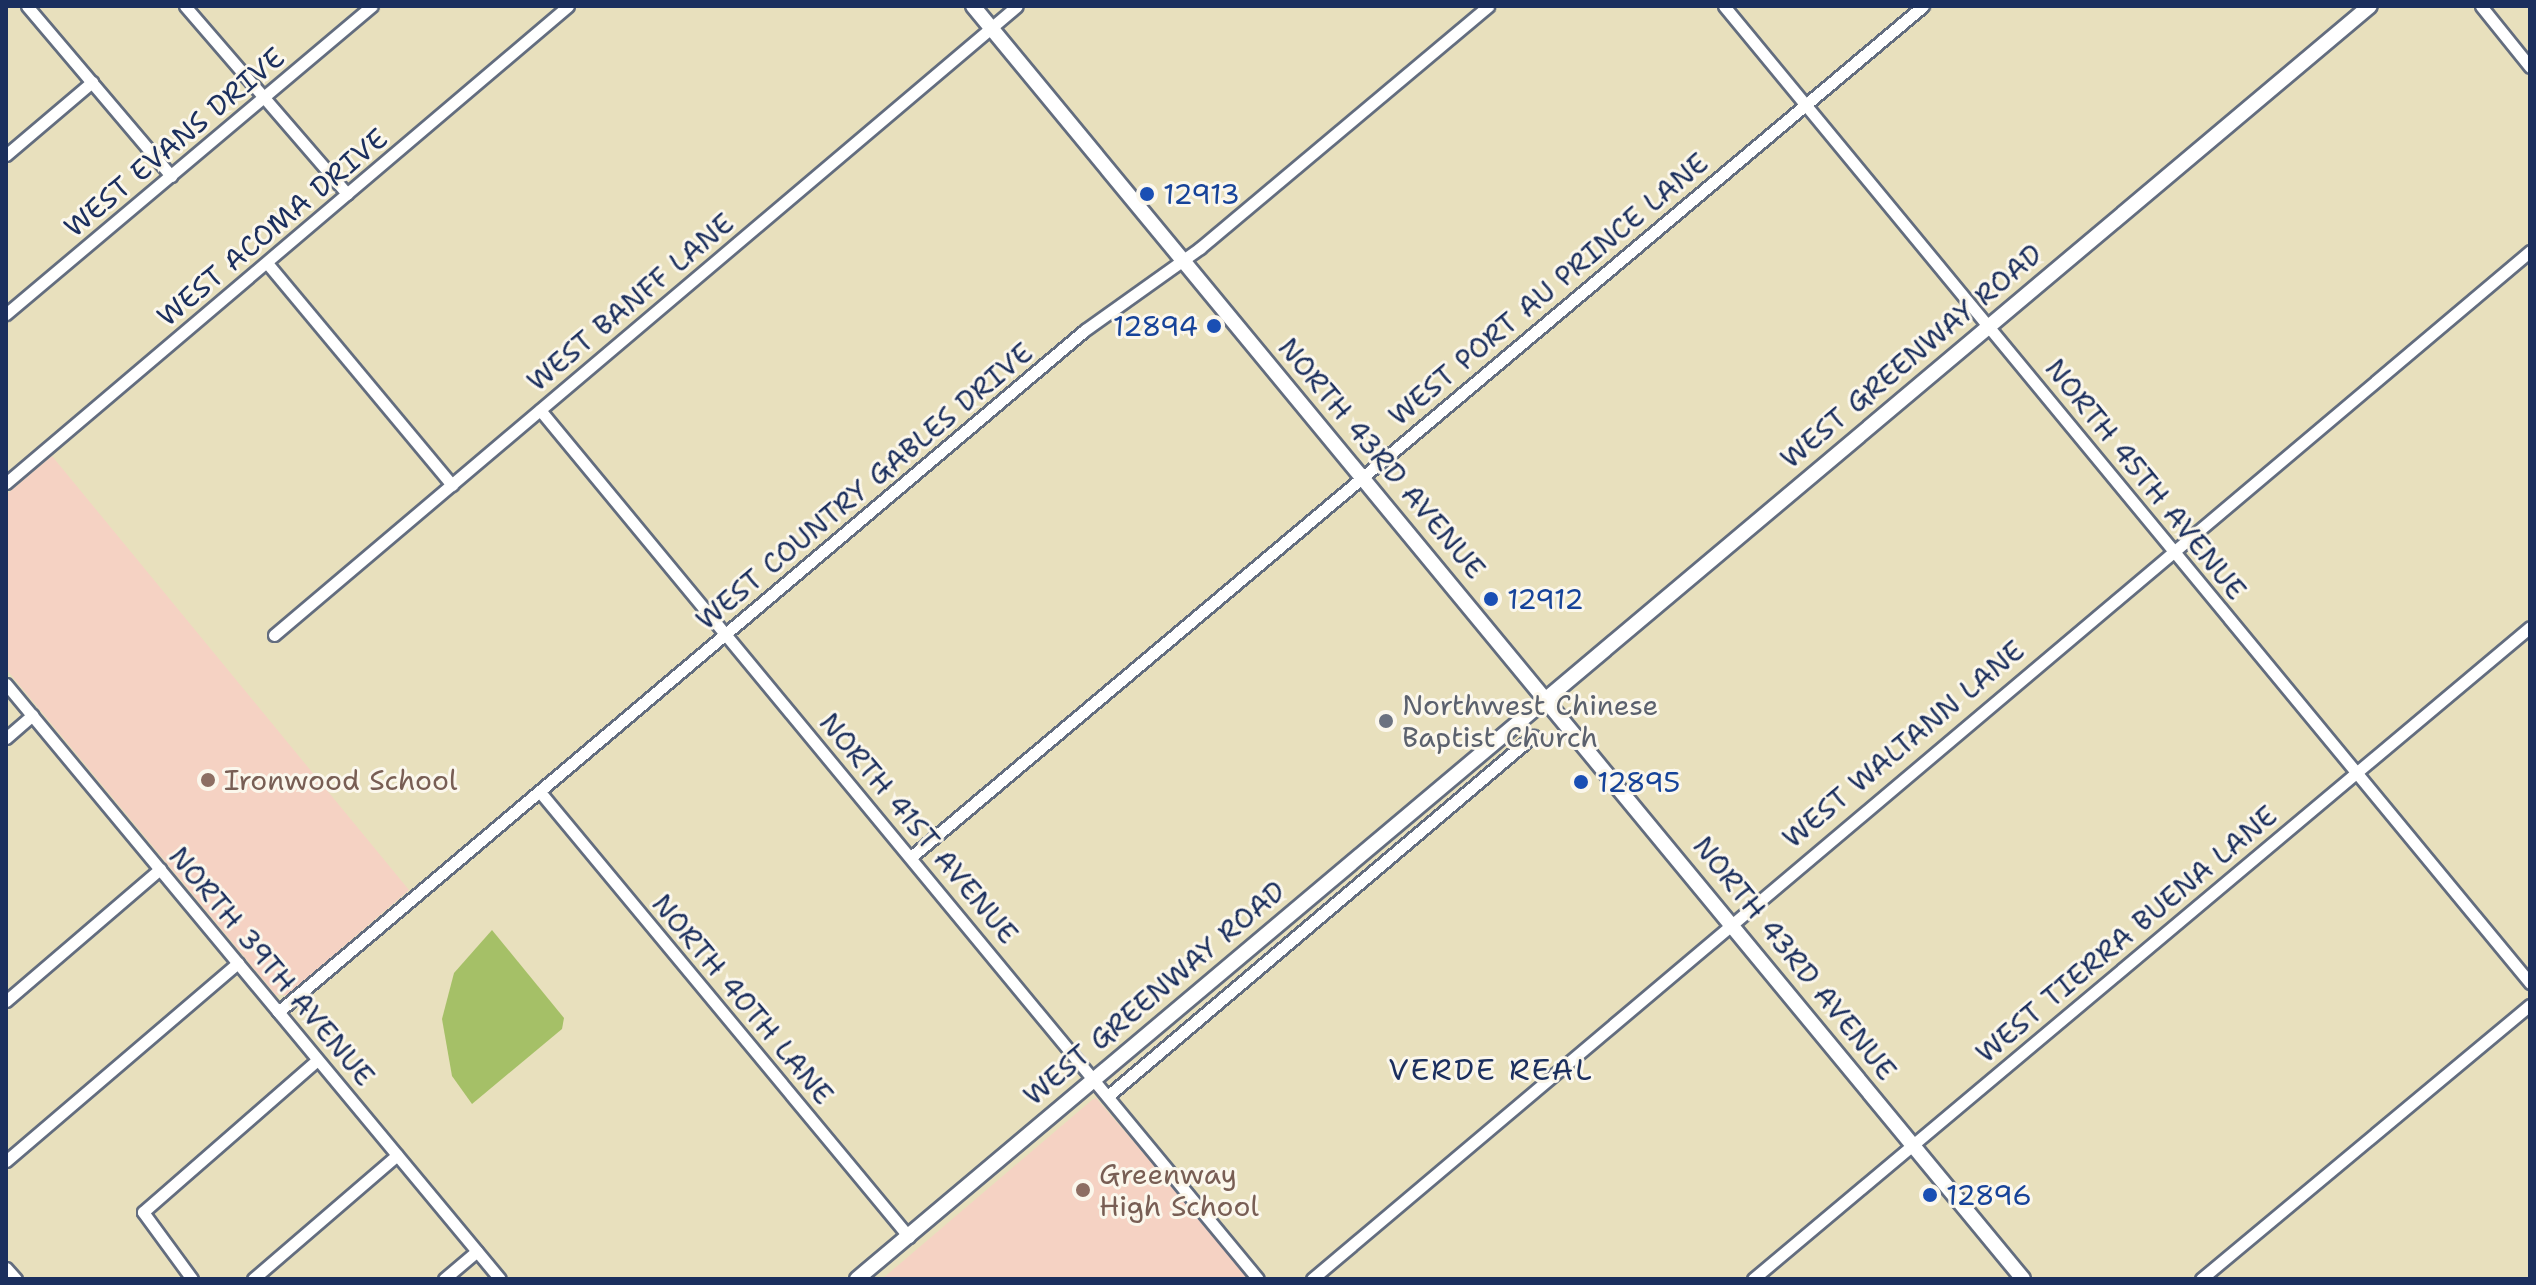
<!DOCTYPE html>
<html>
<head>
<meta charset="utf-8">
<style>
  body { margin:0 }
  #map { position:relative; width:2536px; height:1285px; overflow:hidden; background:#e8e0bd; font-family:"Shantell Sans",sans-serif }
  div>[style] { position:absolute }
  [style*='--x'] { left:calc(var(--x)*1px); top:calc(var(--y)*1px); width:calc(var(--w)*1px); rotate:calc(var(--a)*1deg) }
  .built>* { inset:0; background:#f5d2c3 }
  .green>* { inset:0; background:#a5c067 }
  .roads { filter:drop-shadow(2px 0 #636d7f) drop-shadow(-2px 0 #636d7f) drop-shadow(0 2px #636d7f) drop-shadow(0 -2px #636d7f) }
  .minor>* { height:11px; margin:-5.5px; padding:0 5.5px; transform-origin:5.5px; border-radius:5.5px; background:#fff }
  .major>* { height:14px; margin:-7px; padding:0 7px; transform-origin:7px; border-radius:7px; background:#fff }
  .dots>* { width:22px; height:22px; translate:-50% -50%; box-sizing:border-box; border:4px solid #fbf7ec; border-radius:50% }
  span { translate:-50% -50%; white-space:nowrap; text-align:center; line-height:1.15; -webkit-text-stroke:6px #fbf7ec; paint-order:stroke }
  .street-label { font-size:28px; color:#1b2f5e }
  .transit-label { font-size:28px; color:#164399 }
  .left { translate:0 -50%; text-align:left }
  .right { translate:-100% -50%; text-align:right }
  .worship-label { font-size:28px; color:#5b616d }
  .education-label { font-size:28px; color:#785e54 }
  .neighbourhood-label { font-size:30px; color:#1b2f5e; letter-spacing:2px }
  .frame { position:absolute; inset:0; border:8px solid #1b2f5e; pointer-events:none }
</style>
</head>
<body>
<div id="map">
  <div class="built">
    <div style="clip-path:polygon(52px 456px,409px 890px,287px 995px,276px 995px,6px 669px,6px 495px)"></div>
    <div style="clip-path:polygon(1096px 1098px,1252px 1279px,882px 1279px,1092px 1100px)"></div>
  </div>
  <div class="green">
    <div style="clip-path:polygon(492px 930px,564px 1018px,562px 1029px,472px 1104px,452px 1076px,442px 1019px,454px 973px)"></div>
  </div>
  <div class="roads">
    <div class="minor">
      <div style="--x:27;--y:6;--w:223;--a:49.7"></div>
      <div style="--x:185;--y:6;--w:248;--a:49.2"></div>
      <div style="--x:1724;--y:6;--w:1267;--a:50.48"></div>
      <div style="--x:2481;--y:6;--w:78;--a:51.2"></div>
      <div style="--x:6;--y:155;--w:113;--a:-40.3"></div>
      <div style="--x:267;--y:263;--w:289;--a:50.2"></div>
      <div style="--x:6;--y:314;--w:478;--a:-40.1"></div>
      <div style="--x:540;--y:410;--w:1127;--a:50.44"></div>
      <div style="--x:6;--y:483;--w:737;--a:-40.32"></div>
      <div style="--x:274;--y:635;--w:973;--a:-40.25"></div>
      <div style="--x:6;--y:684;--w:773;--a:50.3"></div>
      <div style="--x:6;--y:738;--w:35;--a:-41"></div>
      <div style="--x:540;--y:792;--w:578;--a:50.33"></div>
      <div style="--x:911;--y:857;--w:1322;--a:-40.06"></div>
      <div style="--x:6;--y:1001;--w:203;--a:-40.6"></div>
      <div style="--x:278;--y:1012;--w:1057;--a:-40.2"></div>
      <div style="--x:1085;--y:330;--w:141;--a:-35.5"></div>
      <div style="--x:1200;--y:248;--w:376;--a:-40"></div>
      <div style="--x:1109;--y:1095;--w:556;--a:-40.25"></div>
      <div style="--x:6;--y:1161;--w:305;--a:-40.5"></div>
      <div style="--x:6;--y:1268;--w:15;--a:48"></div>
      <div style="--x:192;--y:1279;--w:83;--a:-126.2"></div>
      <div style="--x:143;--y:1212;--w:231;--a:-41.1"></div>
      <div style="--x:253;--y:1279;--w:190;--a:-40.7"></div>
      <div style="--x:444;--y:1279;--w:43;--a:-40.3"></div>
      <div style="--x:1312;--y:1279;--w:1594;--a:-40.16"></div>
      <div style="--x:1753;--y:1279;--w:1014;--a:-40"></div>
      <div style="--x:2201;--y:1279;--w:428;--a:-39.8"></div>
    </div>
    <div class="major">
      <div style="--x:973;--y:6;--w:1650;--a:50.48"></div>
      <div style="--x:857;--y:1279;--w:1977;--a:-40.08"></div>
    </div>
  </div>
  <div class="dots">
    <div style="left:1147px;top:194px;background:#1a4fb4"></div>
    <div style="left:1214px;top:326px;background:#1a4fb4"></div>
    <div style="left:1491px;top:599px;background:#1a4fb4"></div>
    <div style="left:1386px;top:721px;background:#6b7280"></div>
    <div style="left:208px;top:780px;background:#8d6e63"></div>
    <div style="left:1581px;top:782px;background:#1a4fb4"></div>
    <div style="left:1083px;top:1190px;background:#8d6e63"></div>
    <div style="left:1930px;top:1195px;background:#1a4fb4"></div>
  </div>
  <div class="street-label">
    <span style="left:174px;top:142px;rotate:-40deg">WEST EVANS DRIVE</span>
    <span style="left:272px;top:227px;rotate:-40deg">WEST ACOMA DRIVE</span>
    <span style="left:1548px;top:289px;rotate:-40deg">WEST PORT AU PRINCE LANE</span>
    <span style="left:630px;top:302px;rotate:-40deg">WEST BANFF LANE</span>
    <span style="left:1911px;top:356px;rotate:-40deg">WEST GREENWAY ROAD</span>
    <span style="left:1382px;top:458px;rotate:50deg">NORTH 43RD AVENUE</span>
    <span style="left:2146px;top:479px;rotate:51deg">NORTH 45TH AVENUE</span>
    <span style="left:864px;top:486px;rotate:-40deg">WEST COUNTRY GABLES DRIVE</span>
    <span style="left:1903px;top:744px;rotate:-40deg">WEST WALTANN LANE</span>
    <span style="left:919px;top:828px;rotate:50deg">NORTH 41ST AVENUE</span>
    <span style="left:2126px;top:934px;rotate:-40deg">WEST TIERRA BUENA LANE</span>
    <span style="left:1795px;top:958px;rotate:51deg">NORTH 43RD AVENUE</span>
    <span style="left:272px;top:966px;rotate:50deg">NORTH 39TH AVENUE</span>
    <span style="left:1154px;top:993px;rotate:-40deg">WEST GREENWAY ROAD</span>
    <span style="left:743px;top:999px;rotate:50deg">NORTH 40TH LANE</span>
  </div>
  <div class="transit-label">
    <span class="left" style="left:1163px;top:194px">12913</span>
    <span class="right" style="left:1198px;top:326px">12894</span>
    <span class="left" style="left:1507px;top:599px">12912</span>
    <span class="left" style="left:1597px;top:782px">12895</span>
    <span class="left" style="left:1946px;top:1195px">12896</span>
  </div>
  <div class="worship-label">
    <span class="left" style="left:1402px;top:721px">Northwest Chinese<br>Baptist Church</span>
  </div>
  <div class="education-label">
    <span class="left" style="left:224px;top:780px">Ironwood School</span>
    <span class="left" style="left:1099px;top:1190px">Greenway<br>High School</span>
  </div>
  <div class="neighbourhood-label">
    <span style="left:1491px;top:1070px">VERDE REAL</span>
  </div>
  <div class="frame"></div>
</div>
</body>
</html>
